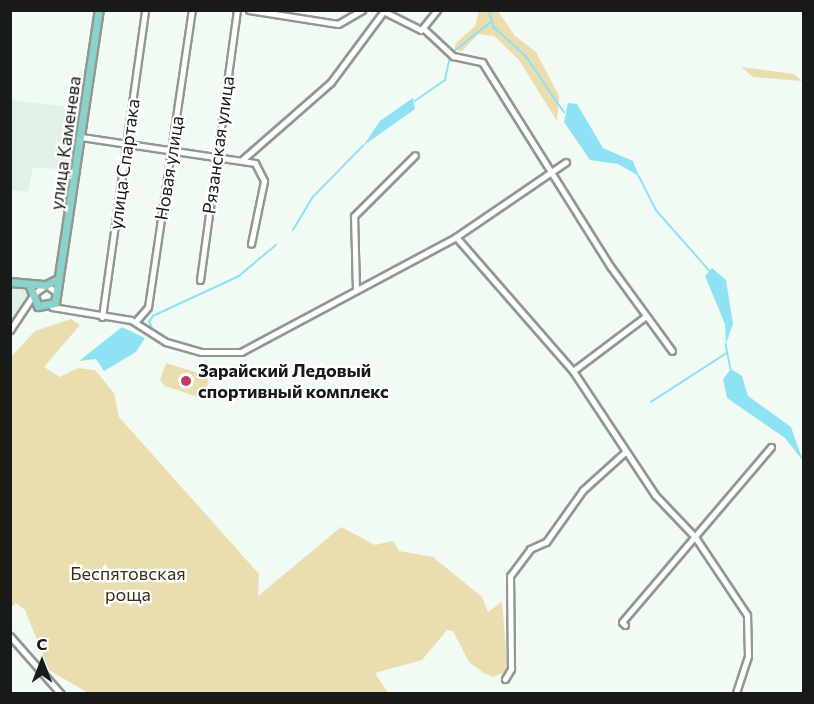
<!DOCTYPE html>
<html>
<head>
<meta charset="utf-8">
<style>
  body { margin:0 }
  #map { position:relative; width:814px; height:704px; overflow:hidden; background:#f2faf4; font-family:Commissioner,sans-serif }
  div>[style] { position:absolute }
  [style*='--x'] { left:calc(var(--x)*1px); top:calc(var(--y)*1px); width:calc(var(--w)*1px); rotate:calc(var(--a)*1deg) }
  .built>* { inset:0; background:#e1f1e5 }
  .green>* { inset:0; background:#eaddb0 }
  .water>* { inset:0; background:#8fe1f4 }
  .stream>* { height:1.5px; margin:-0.75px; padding:0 0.75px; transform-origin:0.75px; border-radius:0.75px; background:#8fe1f4 }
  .roads { filter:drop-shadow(2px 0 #909892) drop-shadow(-2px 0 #909892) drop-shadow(0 2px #909892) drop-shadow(0 -2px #909892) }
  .minor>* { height:5px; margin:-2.5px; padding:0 2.5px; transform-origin:2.5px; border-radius:2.5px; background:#fff }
  .major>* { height:7px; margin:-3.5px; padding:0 3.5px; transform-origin:3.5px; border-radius:3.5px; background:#8cd1ca }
  .dots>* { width:16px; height:16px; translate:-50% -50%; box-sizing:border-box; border:3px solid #fff; border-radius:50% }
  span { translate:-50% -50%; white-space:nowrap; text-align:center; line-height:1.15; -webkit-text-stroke:4.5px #fff; paint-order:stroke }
  .street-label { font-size:18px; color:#171a18 }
  .poi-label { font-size:18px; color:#171a18; font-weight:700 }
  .left { translate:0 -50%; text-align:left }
  .park-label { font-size:18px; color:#383014 }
  .frame { position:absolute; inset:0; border:12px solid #171a18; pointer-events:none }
  .north { position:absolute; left:12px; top:632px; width:60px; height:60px; -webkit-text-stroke:4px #fff; paint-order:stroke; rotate:0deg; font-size:16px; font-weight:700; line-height:24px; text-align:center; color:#171a18 }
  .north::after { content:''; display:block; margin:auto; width:21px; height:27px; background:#171a18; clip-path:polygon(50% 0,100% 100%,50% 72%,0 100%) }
</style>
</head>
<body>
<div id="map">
  <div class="built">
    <div style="clip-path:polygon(11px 100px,77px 108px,69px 169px,33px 168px,28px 192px,11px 190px)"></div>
    <div style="clip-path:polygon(11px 284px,24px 286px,30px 294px,11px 325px)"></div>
  </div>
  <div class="green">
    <div style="clip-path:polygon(479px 11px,498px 11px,515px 36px,536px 52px,559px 96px,557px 121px,519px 60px,494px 36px,478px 34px,462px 51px,455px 50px,455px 44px,475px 26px)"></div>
    <div style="clip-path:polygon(741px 67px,794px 74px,802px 81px,753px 77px)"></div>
    <div style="clip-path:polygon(71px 319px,80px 325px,44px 367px,60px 377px,78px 368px,95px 370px,114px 393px,119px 417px,259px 574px,258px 596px,341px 527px,375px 545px,393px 541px,399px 551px,433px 557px,482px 597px,488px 612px,502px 602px,508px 671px,493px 677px,484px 673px,469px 662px,453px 631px,447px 630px,422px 660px,375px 673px,388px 693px,90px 694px,49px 670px,25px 610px,16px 603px,11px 607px,10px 358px,35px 331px)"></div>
    <div style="clip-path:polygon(166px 363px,208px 376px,207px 394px,201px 398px,165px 386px,160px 380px)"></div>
  </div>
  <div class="water">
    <div style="clip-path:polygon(413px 98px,415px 109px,363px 146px,380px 121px)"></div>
    <div style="clip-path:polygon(568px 103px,577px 104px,603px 148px,633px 161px,639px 176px,618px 164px,590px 160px,564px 122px)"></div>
    <div style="clip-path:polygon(712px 268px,726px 280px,733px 324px,726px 344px,725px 324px,705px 276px)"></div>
    <div style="clip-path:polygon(122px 327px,145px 338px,136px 352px,104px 371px,96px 359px,79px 361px)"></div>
    <div style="clip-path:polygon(731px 369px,742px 376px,748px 396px,791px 427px,803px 461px,785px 438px,727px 398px,723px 379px)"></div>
  </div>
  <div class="stream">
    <div style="--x:489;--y:10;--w:18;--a:74"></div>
    <div style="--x:494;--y:27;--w:43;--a:42.2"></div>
    <div style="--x:526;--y:56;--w:68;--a:55.8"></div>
    <div style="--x:453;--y:52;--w:48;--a:-38.3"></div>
    <div style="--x:415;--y:101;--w:37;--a:-35"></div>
    <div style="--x:445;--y:80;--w:25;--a:-78"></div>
    <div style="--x:639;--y:176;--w:39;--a:63"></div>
    <div style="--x:657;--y:211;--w:79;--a:48.6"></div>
    <div style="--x:293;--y:230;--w:37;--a:-59"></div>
    <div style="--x:312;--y:198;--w:73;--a:-45.6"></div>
    <div style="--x:154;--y:333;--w:12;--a:-114"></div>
    <div style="--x:149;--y:322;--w:7;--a:-56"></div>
    <div style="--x:153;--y:316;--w:95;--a:-24.9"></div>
    <div style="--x:239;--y:276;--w:48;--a:-40"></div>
    <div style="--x:726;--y:344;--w:25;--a:79"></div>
    <div style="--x:651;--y:402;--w:90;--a:-32.8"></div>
  </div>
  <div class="roads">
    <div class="minor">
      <div style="--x:249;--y:10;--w:90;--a:8.9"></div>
      <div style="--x:338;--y:24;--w:28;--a:-30"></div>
      <div style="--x:383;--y:11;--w:42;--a:26.6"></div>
      <div style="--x:421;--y:30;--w:26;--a:-51"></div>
      <div style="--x:424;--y:29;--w:40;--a:43"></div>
      <div style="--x:453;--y:56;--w:30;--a:12"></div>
      <div style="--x:482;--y:62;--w:241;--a:57.9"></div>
      <div style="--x:610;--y:266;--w:105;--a:53.9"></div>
      <div style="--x:81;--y:137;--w:176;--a:8.5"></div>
      <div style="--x:255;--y:163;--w:20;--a:63"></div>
      <div style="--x:264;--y:181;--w:64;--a:101.7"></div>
      <div style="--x:242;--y:160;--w:118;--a:-41.2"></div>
      <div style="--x:331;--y:82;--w:87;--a:-53.4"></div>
      <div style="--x:456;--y:237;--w:178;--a:48.9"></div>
      <div style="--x:573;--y:371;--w:149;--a:56.5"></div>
      <div style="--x:655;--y:495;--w:58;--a:46.4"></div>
      <div style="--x:695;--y:537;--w:94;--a:56.3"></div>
      <div style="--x:747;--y:615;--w:41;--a:88.6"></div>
      <div style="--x:748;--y:656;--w:39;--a:108"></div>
      <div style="--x:200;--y:280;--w:273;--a:-82.2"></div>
      <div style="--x:356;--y:290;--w:74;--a:-91.5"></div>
      <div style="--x:354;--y:216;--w:86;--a:-45"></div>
      <div style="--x:35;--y:293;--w:14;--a:-36"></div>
      <div style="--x:46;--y:285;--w:12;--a:35"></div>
      <div style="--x:52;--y:307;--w:80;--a:9.3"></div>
      <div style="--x:131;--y:320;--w:41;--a:32.2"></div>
      <div style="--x:166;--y:342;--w:36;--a:16"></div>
      <div style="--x:201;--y:352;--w:40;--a:0"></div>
      <div style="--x:241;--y:352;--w:244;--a:-28.1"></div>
      <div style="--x:456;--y:237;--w:133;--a:-34.3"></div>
      <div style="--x:102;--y:317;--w:310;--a:-82"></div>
      <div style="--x:136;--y:321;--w:18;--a:-49"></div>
      <div style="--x:148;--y:307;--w:300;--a:-81.6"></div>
      <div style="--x:10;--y:330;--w:43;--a:-56.3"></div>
      <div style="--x:573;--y:371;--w:91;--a:-37"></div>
      <div style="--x:625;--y:625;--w:4;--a:-135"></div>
      <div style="--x:622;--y:622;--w:230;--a:-49.6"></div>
      <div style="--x:10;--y:636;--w:77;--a:48.7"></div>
      <div style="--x:505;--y:679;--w:12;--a:-59"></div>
      <div style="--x:511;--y:669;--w:93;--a:-90.6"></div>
      <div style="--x:510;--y:576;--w:34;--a:-53"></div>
      <div style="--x:530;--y:549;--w:17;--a:-24"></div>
      <div style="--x:546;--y:542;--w:64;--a:-54.6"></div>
      <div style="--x:583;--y:490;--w:57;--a:-42.1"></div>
    </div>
    <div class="major">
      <div style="--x:10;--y:282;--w:36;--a:5"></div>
      <div style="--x:46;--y:285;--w:13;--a:-27"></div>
      <div style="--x:29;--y:284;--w:24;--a:68"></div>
      <div style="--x:38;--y:306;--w:17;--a:-10"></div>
      <div style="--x:55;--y:303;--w:296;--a:-81.5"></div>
    </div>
  </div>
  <div class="dots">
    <div style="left:186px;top:381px;background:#c63867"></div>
  </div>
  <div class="street-label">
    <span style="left:65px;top:143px;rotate:-82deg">улица Каменева</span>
    <span style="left:218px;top:145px;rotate:-82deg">Рязанская улица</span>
    <span style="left:124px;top:164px;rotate:-82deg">улица Спартака</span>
    <span style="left:169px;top:168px;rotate:-81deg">Новая улица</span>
  </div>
  <div class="poi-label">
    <span class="left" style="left:198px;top:381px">Зарайский Ледовый<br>спортивный комплекс</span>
  </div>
  <div class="park-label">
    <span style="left:128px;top:584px">Беспятовская<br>роща</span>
  </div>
  <div class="frame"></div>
  <div class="north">С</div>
</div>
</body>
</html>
